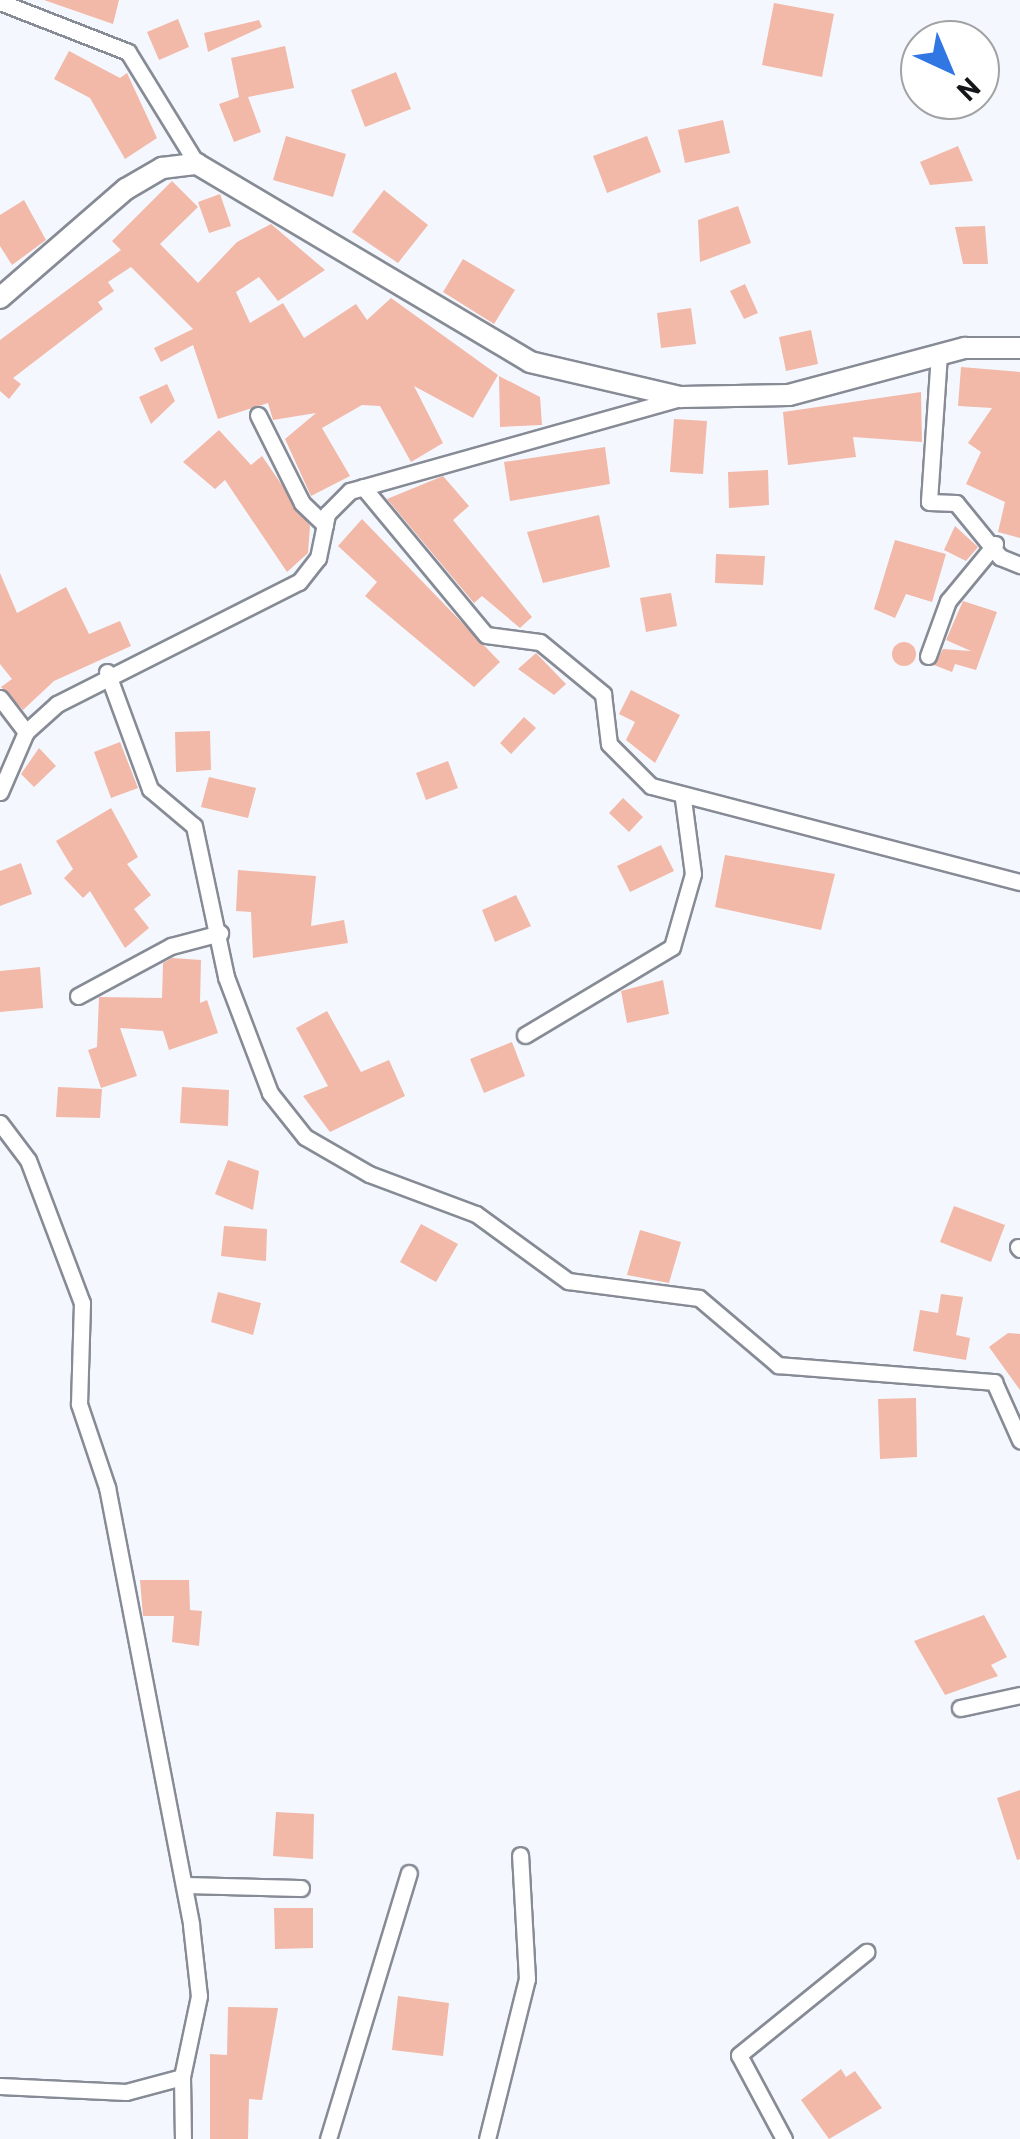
<!DOCTYPE html>
<html>
<head>
<meta charset="utf-8">
<style>
  body { margin:0 }
  #map { position:relative; width:1020px; height:2139px; overflow:hidden; background:#f4f8fe; font-family:Barlow,sans-serif }
  div>[style] { position:absolute }
  [style*='--x'] { left:calc(var(--x)*1px); top:calc(var(--y)*1px); width:calc(var(--w)*1px); rotate:calc(var(--a)*1deg) }
  .building>* { inset:0; background:#f2b8a8 }
  .round { border-radius:50% }
  .roads { filter:drop-shadow(2px 0 #868b95) drop-shadow(-2px 0 #868b95) drop-shadow(0 2px #868b95) drop-shadow(0 -2px #868b95) }
  .minor>* { height:15px; margin:-7.5px; padding:0 7.5px; transform-origin:7.5px; border-radius:7.5px; background:#fff }
  .tertiary>* { height:20px; margin:-10px; padding:0 10px; transform-origin:10px; border-radius:10px; background:#fff }
  span { translate:-50% -50%; white-space:nowrap; text-align:center; line-height:1.15; -webkit-text-stroke:10px #fff; paint-order:stroke }
  .north { position:absolute; left:900px; top:20px; width:100px; height:100px; box-sizing:border-box; background:#fff; border:2px solid #a1a2a3; border-radius:50%; rotate:136deg; font-size:28px; font-weight:700; line-height:40px; text-align:center; color:#141619 }
  .north::after { content:''; display:block; margin:auto; width:35px; height:45px; background:#3077e4; clip-path:polygon(50% 0,100% 100%,50% 72%,0 100%) }
</style>
</head>
<body>
<div id="map">
  <div class="building">
    <div style="clip-path:polygon(44px 0,119px 0,113px 24px)"></div>
    <div style="clip-path:polygon(774px 3px,834px 14px,822px 77px,762px 65px)"></div>
    <div style="clip-path:polygon(178px 19px,189px 47px,159px 60px,147px 32px)"></div>
    <div style="clip-path:polygon(259px 20px,262px 27px,208px 52px,204px 33px)"></div>
    <div style="clip-path:polygon(285px 46px,294px 88px,248px 97px,261px 132px,234px 142px,219px 104px,239px 97px,231px 58px)"></div>
    <div style="clip-path:polygon(69px 51px,120px 78px,127px 73px,157px 138px,125px 159px,90px 98px,54px 79px)"></div>
    <div style="clip-path:polygon(396px 72px,411px 109px,365px 127px,351px 90px)"></div>
    <div style="clip-path:polygon(723px 120px,730px 153px,685px 163px,678px 130px)"></div>
    <div style="clip-path:polygon(286px 136px,346px 154px,333px 197px,273px 180px)"></div>
    <div style="clip-path:polygon(647px 136px,661px 172px,607px 193px,593px 156px)"></div>
    <div style="clip-path:polygon(958px 146px,973px 181px,930px 185px,920px 162px)"></div>
    <div style="clip-path:polygon(172px 181px,198px 207px,160px 244px,198px 283px,237px 242px,271px 224px,325px 270px,278px 301px,259px 277px,236px 292px,250px 323px,283px 303px,304px 338px,356px 304px,367px 320px,391px 298px,498px 375px,473px 418px,414px 386px,443px 443px,411px 462px,380px 406px,362px 405px,322px 428px,350px 476px,311px 496px,285px 439px,316px 413px,273px 420px,268px 403px,218px 419px,193px 345px,161px 362px,154px 348px,193px 329px,131px 267px,108px 282px,114px 291px,98px 302px,103px 309px,13px 378px,21px 384px,9px 399px,0 391px,0 340px,121px 250px,112px 241px)"></div>
    <div style="clip-path:polygon(384px 190px,428px 225px,398px 263px,352px 232px)"></div>
    <div style="clip-path:polygon(220px 194px,231px 226px,209px 233px,198px 202px)"></div>
    <div style="clip-path:polygon(24px 200px,46px 240px,12px 265px,0 246px,0 215px)"></div>
    <div style="clip-path:polygon(738px 206px,751px 243px,700px 262px,698px 220px)"></div>
    <div style="clip-path:polygon(985px 226px,988px 264px,963px 264px,955px 227px)"></div>
    <div style="clip-path:polygon(463px 259px,515px 290px,494px 324px,443px 292px)"></div>
    <div style="clip-path:polygon(745px 284px,758px 313px,744px 319px,730px 291px)"></div>
    <div style="clip-path:polygon(691px 308px,696px 344px,661px 348px,657px 313px)"></div>
    <div style="clip-path:polygon(811px 330px,818px 364px,786px 371px,779px 337px)"></div>
    <div style="clip-path:polygon(961px 367px,1020px 372px,1020px 538px,998px 532px,1005px 502px,966px 484px,981px 452px,968px 443px,992px 408px,958px 406px)"></div>
    <div style="clip-path:polygon(499px 376px,540px 397px,542px 425px,500px 427px)"></div>
    <div style="clip-path:polygon(167px 384px,175px 401px,151px 424px,139px 397px)"></div>
    <div style="clip-path:polygon(921px 392px,922px 442px,853px 437px,856px 457px,788px 465px,783px 412px)"></div>
    <div style="clip-path:polygon(674px 419px,707px 421px,703px 474px,670px 472px)"></div>
    <div style="clip-path:polygon(219px 430px,251px 465px,262px 456px,310px 526px,308px 553px,287px 572px,225px 480px,215px 489px,183px 462px)"></div>
    <div style="clip-path:polygon(605px 447px,610px 484px,510px 501px,504px 462px)"></div>
    <div style="clip-path:polygon(768px 470px,769px 505px,729px 508px,728px 472px)"></div>
    <div style="clip-path:polygon(443px 476px,469px 506px,453px 520px,532px 617px,520px 628px,482px 596px,474px 603px,387px 499px)"></div>
    <div style="clip-path:polygon(599px 515px,610px 567px,543px 583px,527px 532px)"></div>
    <div style="clip-path:polygon(362px 519px,500px 662px,474px 687px,365px 596px,377px 582px,338px 546px)"></div>
    <div style="clip-path:polygon(955px 526px,978px 547px,966px 561px,944px 550px)"></div>
    <div style="clip-path:polygon(895px 540px,946px 554px,932px 602px,906px 594px,895px 618px,874px 609px)"></div>
    <div style="clip-path:polygon(716px 554px,765px 556px,763px 585px,715px 583px)"></div>
    <div style="clip-path:polygon(0 573px,17px 613px,66px 587px,89px 634px,120px 621px,131px 646px,54px 681px,23px 710px,1px 687px,12px 679px,0 664px)"></div>
    <div style="clip-path:polygon(671px 593px,677px 626px,646px 632px,640px 598px)"></div>
    <div style="clip-path:polygon(963px 601px,997px 612px,976px 670px,955px 664px,952px 672px,934px 665px,943px 649px,971px 651px,946px 640px)"></div>
    <div class="round" style="left:892px;top:642px;width:24px;height:24px"></div>
    <div style="clip-path:polygon(536px 653px,566px 684px,554px 695px,518px 669px)"></div>
    <div style="clip-path:polygon(631px 690px,680px 715px,655px 763px,626px 740px,635px 722px,619px 714px)"></div>
    <div style="clip-path:polygon(524px 717px,536px 728px,511px 754px,500px 743px)"></div>
    <div style="clip-path:polygon(210px 731px,211px 770px,176px 772px,175px 732px)"></div>
    <div style="clip-path:polygon(120px 742px,138px 788px,111px 798px,94px 752px)"></div>
    <div style="clip-path:polygon(39px 748px,56px 766px,34px 787px,21px 774px)"></div>
    <div style="clip-path:polygon(448px 761px,458px 788px,426px 800px,416px 773px)"></div>
    <div style="clip-path:polygon(209px 777px,256px 788px,248px 818px,201px 807px)"></div>
    <div style="clip-path:polygon(623px 798px,643px 817px,629px 832px,609px 813px)"></div>
    <div style="clip-path:polygon(111px 808px,138px 857px,127px 864px,151px 895px,134px 909px,149px 928px,125px 948px,90px 891px,83px 898px,64px 878px,73px 869px,56px 841px)"></div>
    <div style="clip-path:polygon(661px 845px,674px 871px,630px 892px,617px 866px)"></div>
    <div style="clip-path:polygon(725px 855px,835px 874px,821px 930px,715px 907px)"></div>
    <div style="clip-path:polygon(21px 863px,32px 894px,0 906px,0 871px)"></div>
    <div style="clip-path:polygon(238px 870px,316px 876px,311px 926px,344px 920px,348px 943px,253px 958px,251px 912px,236px 911px)"></div>
    <div style="clip-path:polygon(516px 895px,531px 926px,495px 942px,482px 910px)"></div>
    <div style="clip-path:polygon(172px 958px,201px 960px,200px 1003px,207px 1000px,218px 1033px,169px 1050px,163px 1031px,120px 1028px,137px 1076px,101px 1088px,88px 1050px,97px 1047px,99px 997px,162px 998px,163px 963px)"></div>
    <div style="clip-path:polygon(40px 967px,43px 1008px,0 1012px,0 971px)"></div>
    <div style="clip-path:polygon(663px 980px,669px 1014px,627px 1023px,621px 991px)"></div>
    <div style="clip-path:polygon(327px 1011px,361px 1072px,389px 1060px,405px 1096px,330px 1132px,303px 1096px,328px 1086px,296px 1028px)"></div>
    <div style="clip-path:polygon(512px 1042px,525px 1076px,484px 1093px,470px 1059px)"></div>
    <div style="clip-path:polygon(58px 1087px,102px 1089px,100px 1118px,56px 1117px)"></div>
    <div style="clip-path:polygon(182px 1087px,229px 1090px,228px 1126px,180px 1123px)"></div>
    <div style="clip-path:polygon(228px 1160px,259px 1171px,253px 1210px,215px 1194px)"></div>
    <div style="clip-path:polygon(954px 1206px,1005px 1225px,991px 1262px,940px 1242px)"></div>
    <div style="clip-path:polygon(421px 1224px,458px 1244px,436px 1282px,400px 1262px)"></div>
    <div style="clip-path:polygon(224px 1226px,267px 1229px,266px 1261px,221px 1256px)"></div>
    <div style="clip-path:polygon(640px 1230px,681px 1242px,669px 1283px,627px 1275px)"></div>
    <div style="clip-path:polygon(218px 1292px,261px 1303px,253px 1335px,211px 1322px)"></div>
    <div style="clip-path:polygon(941px 1294px,963px 1297px,956px 1335px,970px 1338px,966px 1360px,913px 1351px,920px 1310px,938px 1313px)"></div>
    <div style="clip-path:polygon(1008px 1333px,1020px 1334px,1020px 1390px,989px 1347px)"></div>
    <div style="clip-path:polygon(916px 1398px,917px 1457px,880px 1459px,878px 1399px)"></div>
    <div style="clip-path:polygon(140px 1580px,189px 1580px,190px 1610px,202px 1611px,199px 1646px,172px 1642px,174px 1616px,143px 1616px)"></div>
    <div style="clip-path:polygon(984px 1615px,1007px 1657px,991px 1665px,998px 1676px,945px 1695px,914px 1641px)"></div>
    <div style="clip-path:polygon(1020px 1790px,1020px 1859px,1017px 1860px,997px 1798px)"></div>
    <div style="clip-path:polygon(276px 1812px,314px 1814px,313px 1859px,273px 1856px)"></div>
    <div style="clip-path:polygon(274px 1908px,313px 1908px,313px 1948px,275px 1949px)"></div>
    <div style="clip-path:polygon(398px 1996px,449px 2003px,443px 2056px,392px 2050px)"></div>
    <div style="clip-path:polygon(228px 2007px,278px 2008px,262px 2100px,249px 2099px,248px 2139px,210px 2139px,210px 2054px,227px 2055px)"></div>
    <div style="clip-path:polygon(841px 2069px,846px 2077px,855px 2071px,882px 2108px,829px 2139px,801px 2100px)"></div>
  </div>
  <div class="roads">
    <div class="minor">
      <div style="--x:0;--y:2;--w:137;--a:21.3"></div>
      <div style="--x:128;--y:52;--w:132;--a:58.4"></div>
      <div style="--x:939;--y:354;--w:148;--a:93.9"></div>
      <div style="--x:929;--y:502;--w:27;--a:2"></div>
      <div style="--x:956;--y:503;--w:70;--a:50.8"></div>
      <div style="--x:1000;--y:557;--w:22;--a:22"></div>
      <div style="--x:258;--y:415;--w:98;--a:63.4"></div>
      <div style="--x:302;--y:503;--w:32;--a:44"></div>
      <div style="--x:363;--y:487;--w:192;--a:50.3"></div>
      <div style="--x:486;--y:635;--w:54;--a:7.4"></div>
      <div style="--x:540;--y:642;--w:82;--a:39.5"></div>
      <div style="--x:603;--y:694;--w:50;--a:83.2"></div>
      <div style="--x:609;--y:744;--w:59;--a:45"></div>
      <div style="--x:651;--y:786;--w:381;--a:14.6"></div>
      <div style="--x:928;--y:656;--w:59;--a:-70"></div>
      <div style="--x:948;--y:601;--w:74;--a:-50.5"></div>
      <div style="--x:107;--y:672;--w:125;--a:69.8"></div>
      <div style="--x:150;--y:789;--w:57;--a:40.1"></div>
      <div style="--x:194;--y:826;--w:154;--a:78"></div>
      <div style="--x:226;--y:977;--w:124;--a:69.2"></div>
      <div style="--x:270;--y:1093;--w:56;--a:51.5"></div>
      <div style="--x:305;--y:1137;--w:74;--a:30"></div>
      <div style="--x:369;--y:1174;--w:114;--a:20.5"></div>
      <div style="--x:476;--y:1214;--w:114;--a:36.1"></div>
      <div style="--x:568;--y:1281;--w:132;--a:7.4"></div>
      <div style="--x:699;--y:1298;--w:104;--a:40.3"></div>
      <div style="--x:778;--y:1365;--w:217;--a:4.5"></div>
      <div style="--x:994;--y:1382;--w:64;--a:65.9"></div>
      <div style="--x:0;--y:698;--w:43;--a:52.6"></div>
      <div style="--x:0;--y:792;--w:65;--a:-66.6"></div>
      <div style="--x:26;--y:732;--w:42;--a:-42.1"></div>
      <div style="--x:57;--y:704;--w:271;--a:-26.8"></div>
      <div style="--x:299;--y:582;--w:31;--a:-52"></div>
      <div style="--x:318;--y:558;--w:45;--a:-78.4"></div>
      <div style="--x:327;--y:514;--w:33;--a:-45"></div>
      <div style="--x:350;--y:491;--w:343;--a:-15.7"></div>
      <div style="--x:78;--y:996;--w:106;--a:-28.3"></div>
      <div style="--x:171;--y:946;--w:51;--a:-14.9"></div>
      <div style="--x:525;--y:1035;--w:171;--a:-30.9"></div>
      <div style="--x:672;--y:947;--w:76;--a:-74"></div>
      <div style="--x:693;--y:874;--w:76;--a:-97.6"></div>
      <div style="--x:0;--y:1123;--w:46;--a:52.9"></div>
      <div style="--x:28;--y:1160;--w:153;--a:69.3"></div>
      <div style="--x:82;--y:1303;--w:101;--a:91.7"></div>
      <div style="--x:79;--y:1404;--w:88;--a:71.4"></div>
      <div style="--x:107;--y:1487;--w:446;--a:79.1"></div>
      <div style="--x:191;--y:1925;--w:71;--a:83.6"></div>
      <div style="--x:199;--y:1996;--w:83;--a:101.9"></div>
      <div style="--x:182;--y:2077;--w:62;--a:89.1"></div>
      <div style="--x:1018;--y:1247;--w:3;--a:45"></div>
      <div style="--x:960;--y:1708;--w:61;--a:-12.2"></div>
      <div style="--x:184;--y:1885;--w:117;--a:1.5"></div>
      <div style="--x:0;--y:2086;--w:126;--a:2.7"></div>
      <div style="--x:126;--y:2092;--w:58;--a:-15"></div>
      <div style="--x:328;--y:2139;--w:278;--a:-73.1"></div>
      <div style="--x:487;--y:2139;--w:165;--a:-76"></div>
      <div style="--x:527;--y:1979;--w:124;--a:-93.2"></div>
      <div style="--x:784;--y:2139;--w:95;--a:-118.2"></div>
      <div style="--x:739;--y:2055;--w:164;--a:-39"></div>
    </div>
    <div class="tertiary">
      <div style="--x:0;--y:298;--w:167;--a:-40.9"></div>
      <div style="--x:126;--y:189;--w:42;--a:-30.3"></div>
      <div style="--x:162;--y:168;--w:35;--a:-7"></div>
      <div style="--x:197;--y:164;--w:387;--a:30.7"></div>
      <div style="--x:530;--y:362;--w:155;--a:13.1"></div>
      <div style="--x:681;--y:397;--w:108;--a:-1.1"></div>
      <div style="--x:789;--y:395;--w:182;--a:-15"></div>
      <div style="--x:965;--y:348;--w:55;--a:0"></div>
    </div>
  </div>
  <div class="north">N</div>
</div>
</body>
</html>
